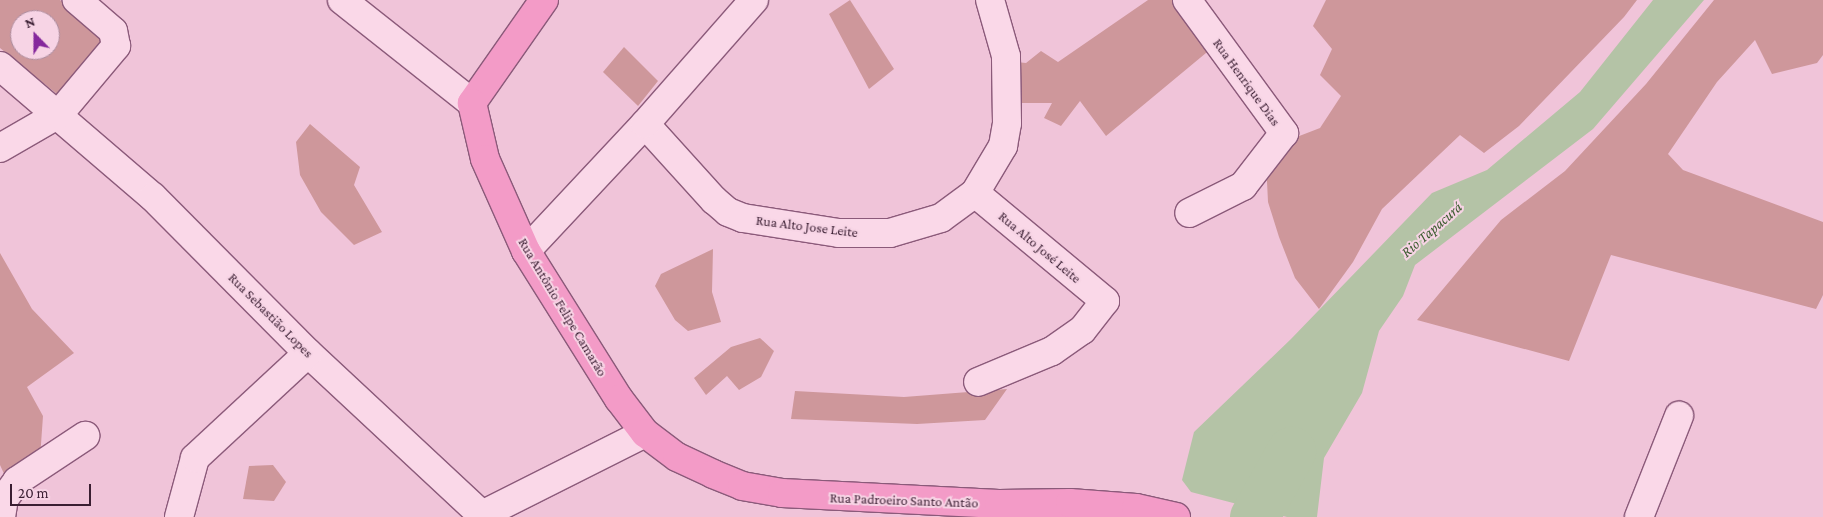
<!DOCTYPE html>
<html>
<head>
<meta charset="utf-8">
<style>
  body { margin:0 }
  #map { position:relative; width:1823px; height:517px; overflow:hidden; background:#f0c4d9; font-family:"Crimson Pro",serif }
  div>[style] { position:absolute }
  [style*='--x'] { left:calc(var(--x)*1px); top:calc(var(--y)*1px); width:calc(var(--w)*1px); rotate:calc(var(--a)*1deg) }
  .green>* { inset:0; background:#ce979b }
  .water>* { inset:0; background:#b4c3a6 }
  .river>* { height:49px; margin:-24.5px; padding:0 24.5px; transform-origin:24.5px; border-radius:24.5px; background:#b4c3a6 }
  .roads { filter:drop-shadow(1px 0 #8b5a7a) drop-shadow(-1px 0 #8b5a7a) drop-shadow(0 1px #8b5a7a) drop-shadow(0 -1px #8b5a7a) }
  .minor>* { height:28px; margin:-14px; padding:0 14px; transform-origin:14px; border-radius:14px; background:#fad8e8 }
  .major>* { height:28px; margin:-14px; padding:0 14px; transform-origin:14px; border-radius:14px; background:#f39bc7 }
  span { translate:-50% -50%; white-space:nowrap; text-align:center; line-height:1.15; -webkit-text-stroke:4px #f7d4e5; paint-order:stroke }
  .street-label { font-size:14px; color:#3a1e32 }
  .water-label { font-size:15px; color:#395b2d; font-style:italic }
  .north { position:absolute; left:10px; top:10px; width:50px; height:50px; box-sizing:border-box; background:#f7d4e5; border:1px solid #ab8b9d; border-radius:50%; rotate:338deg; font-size:14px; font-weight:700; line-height:20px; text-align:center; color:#3a1e32 }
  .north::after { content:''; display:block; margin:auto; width:18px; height:22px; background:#85289c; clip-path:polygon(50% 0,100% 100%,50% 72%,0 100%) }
  .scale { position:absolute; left:10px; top:484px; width:81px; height:22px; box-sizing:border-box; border:2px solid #3a1e32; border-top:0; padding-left:6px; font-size:15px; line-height:18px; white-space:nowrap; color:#3a1e32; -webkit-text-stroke:4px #f7d4e5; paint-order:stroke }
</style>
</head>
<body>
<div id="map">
  <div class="green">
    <div style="clip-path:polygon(evenodd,0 0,60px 0,110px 41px,62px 98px,0 48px,0 0,20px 20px,50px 20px,50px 50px,20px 50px,20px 20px)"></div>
    <div style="clip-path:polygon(850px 0,894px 69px,869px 89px,829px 14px)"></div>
    <div style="clip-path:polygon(1148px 0,1177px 0,1212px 48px,1106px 136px,1080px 101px,1061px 126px,1044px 118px,1052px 103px,1021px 103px,1015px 62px,1026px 63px,1041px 51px,1058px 62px)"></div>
    <div style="clip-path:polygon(1326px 0,1637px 0,1624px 17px,1519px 126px,1484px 153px,1460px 135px,1382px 209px,1353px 262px,1319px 309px,1295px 278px,1279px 237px,1268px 202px,1266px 161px,1276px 145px,1320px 128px,1341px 96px,1320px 75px,1332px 49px,1313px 26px)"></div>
    <div style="clip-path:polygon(1714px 0,1823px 0,1823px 55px,1817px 63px,1772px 74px,1755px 40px,1717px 82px,1668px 154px,1683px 170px,1823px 222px,1823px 295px,1816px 309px,1611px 255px,1569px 361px,1417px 320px,1501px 220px,1565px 171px,1646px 84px)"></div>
    <div style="clip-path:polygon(624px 47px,658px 81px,638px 106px,603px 72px)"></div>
    <div style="clip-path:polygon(310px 124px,360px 167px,354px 185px,382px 232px,354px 245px,321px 212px,300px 175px,296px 142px)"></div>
    <div style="clip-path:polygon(713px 249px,712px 292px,721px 322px,688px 331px,675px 320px,655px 286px,661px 274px)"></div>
    <div style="clip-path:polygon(0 253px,32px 309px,74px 353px,27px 387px,43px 416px,40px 458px,6px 478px,0 465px)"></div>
    <div style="clip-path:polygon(760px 338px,774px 351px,761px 377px,739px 390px,727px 376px,706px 395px,694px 378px,731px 347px)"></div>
    <div style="clip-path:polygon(1007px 389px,985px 420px,917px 424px,791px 419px,795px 391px,904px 397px)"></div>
    <div style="clip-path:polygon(273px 465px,286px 482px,274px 501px,243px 499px,249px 466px)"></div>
  </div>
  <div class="water">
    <div style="clip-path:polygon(1653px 0,1704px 0,1593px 129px,1415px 265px,1403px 296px,1379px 331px,1362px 393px,1324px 458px,1317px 517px,1287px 517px,1191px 492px,1182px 480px,1194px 432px,1291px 339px,1432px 193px,1487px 170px,1580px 92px)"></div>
  </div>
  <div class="river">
    <div style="--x:1254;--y:517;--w:76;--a:-60.7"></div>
  </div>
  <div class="roads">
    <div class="minor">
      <div style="--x:342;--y:0;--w:166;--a:38.4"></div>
      <div style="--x:1187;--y:0;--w:165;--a:53.9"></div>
      <div style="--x:1284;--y:133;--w:67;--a:127.7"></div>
      <div style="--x:1243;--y:186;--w:60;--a:153.4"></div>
      <div style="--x:0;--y:66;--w:201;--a:40.6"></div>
      <div style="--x:153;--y:197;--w:220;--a:45.2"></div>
      <div style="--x:308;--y:353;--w:241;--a:43"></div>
      <div style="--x:645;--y:124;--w:103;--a:47.8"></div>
      <div style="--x:714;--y:200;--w:18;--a:41"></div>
      <div style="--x:728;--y:212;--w:16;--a:22"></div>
      <div style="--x:743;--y:218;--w:97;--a:8.9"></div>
      <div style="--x:839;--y:233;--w:51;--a:0"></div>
      <div style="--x:890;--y:233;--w:53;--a:-16.4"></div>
      <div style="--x:941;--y:218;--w:42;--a:-36.3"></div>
      <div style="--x:975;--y:193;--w:55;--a:-59.2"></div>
      <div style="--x:1003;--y:146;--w:23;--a:-80"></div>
      <div style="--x:1007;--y:123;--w:67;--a:-90.9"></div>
      <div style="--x:1006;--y:56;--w:58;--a:-105.9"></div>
      <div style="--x:0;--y:148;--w:68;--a:-30"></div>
      <div style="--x:59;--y:114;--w:89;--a:-50"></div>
      <div style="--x:116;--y:46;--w:15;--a:-101"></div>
      <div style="--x:113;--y:31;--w:48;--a:-139.3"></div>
      <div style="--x:975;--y:193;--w:169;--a:39.7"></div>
      <div style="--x:1105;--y:301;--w:37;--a:128"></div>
      <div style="--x:1082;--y:330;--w:37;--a:145"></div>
      <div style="--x:1052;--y:351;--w:80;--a:157.3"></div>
      <div style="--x:526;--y:251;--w:174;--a:-46.9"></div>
      <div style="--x:645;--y:124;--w:165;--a:-48.7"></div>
      <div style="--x:482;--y:515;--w:182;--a:-26.7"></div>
      <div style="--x:1;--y:517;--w:18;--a:-81"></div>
      <div style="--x:4;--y:499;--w:22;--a:-54"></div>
      <div style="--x:17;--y:481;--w:82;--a:-33.5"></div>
      <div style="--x:179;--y:517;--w:61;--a:-74.8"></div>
      <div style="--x:195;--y:458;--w:154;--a:-42.9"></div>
      <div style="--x:1639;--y:517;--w:109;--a:-68.4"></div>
    </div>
    <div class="major">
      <div style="--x:544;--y:0;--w:126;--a:125"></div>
      <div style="--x:472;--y:103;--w:57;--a:76.9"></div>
      <div style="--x:485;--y:159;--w:101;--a:66"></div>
      <div style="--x:526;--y:251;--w:175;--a:57.9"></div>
      <div style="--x:619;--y:399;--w:43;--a:52.6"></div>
      <div style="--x:645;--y:433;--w:40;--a:37"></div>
      <div style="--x:677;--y:457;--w:40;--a:25"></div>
      <div style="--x:713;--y:474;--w:31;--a:22"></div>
      <div style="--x:742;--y:486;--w:41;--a:9.9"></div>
      <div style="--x:782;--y:493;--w:217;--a:2.9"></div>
      <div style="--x:999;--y:504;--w:71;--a:-0.8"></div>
      <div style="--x:1070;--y:503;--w:66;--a:4.3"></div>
      <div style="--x:1136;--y:508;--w:41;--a:12.7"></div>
    </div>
  </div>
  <div class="street-label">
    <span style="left:1247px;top:82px;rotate:54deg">Rua Henrique Dias</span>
    <span style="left:807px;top:226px;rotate:7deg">Rua Alto Jose Leite</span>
    <span style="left:1040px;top:247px;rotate:40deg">Rua Alto José Leite</span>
    <span style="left:563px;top:307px;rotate:59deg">Rua Antônio Felipe Camarão</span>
    <span style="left:271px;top:315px;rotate:45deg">Rua Sebastião Lopes</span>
    <span style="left:904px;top:500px;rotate:2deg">Rua Padroeiro Santo Antão</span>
  </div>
  <div class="water-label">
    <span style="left:1432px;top:230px;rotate:-41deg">Rio Tapacurá</span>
  </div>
  <div class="north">N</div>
  <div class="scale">20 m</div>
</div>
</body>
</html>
